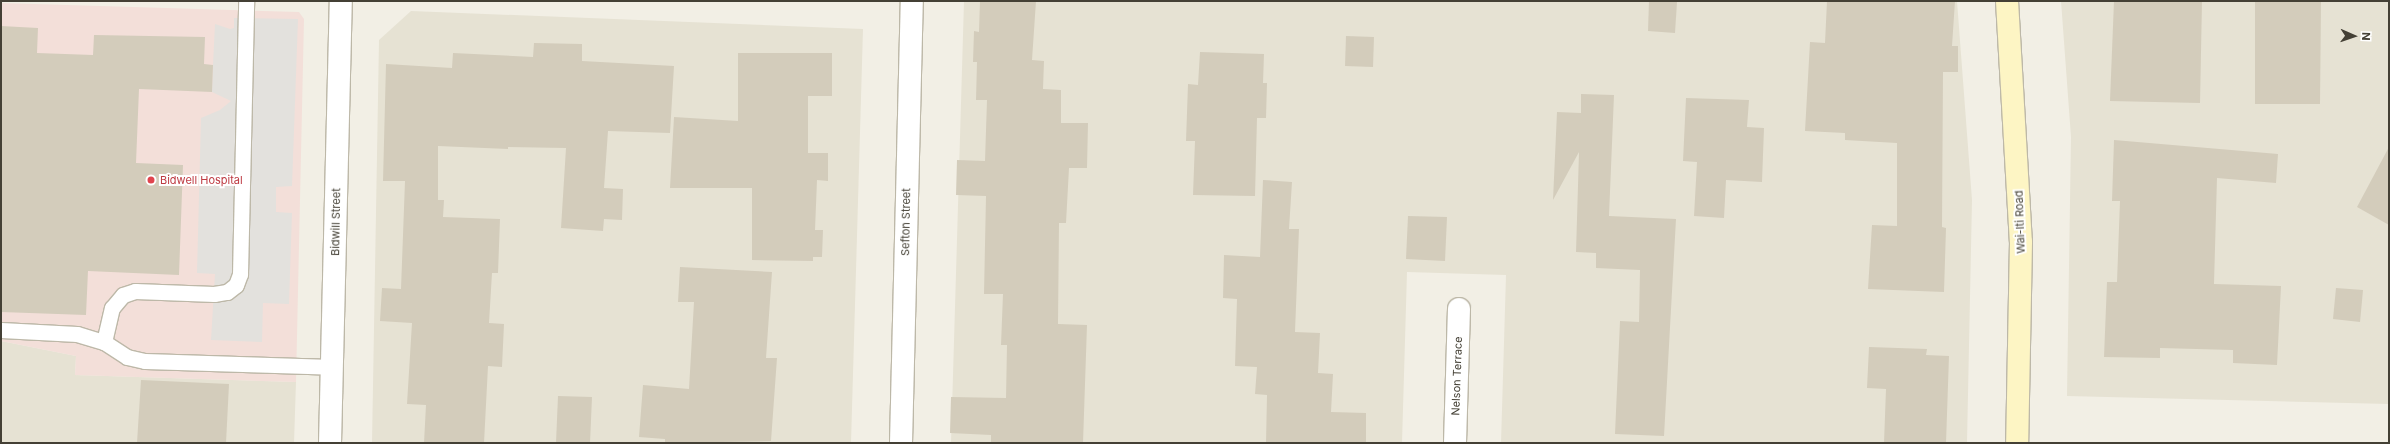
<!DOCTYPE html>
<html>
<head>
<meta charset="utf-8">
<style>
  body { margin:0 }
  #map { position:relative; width:2390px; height:444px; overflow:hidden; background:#f2efe5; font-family:Inter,sans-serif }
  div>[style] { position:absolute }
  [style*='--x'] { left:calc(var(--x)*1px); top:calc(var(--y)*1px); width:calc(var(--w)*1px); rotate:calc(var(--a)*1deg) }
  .residential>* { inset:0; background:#e6e2d3 }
  .medical>* { inset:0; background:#f3dfd9 }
  .parking>* { inset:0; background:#e3e1dd }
  .building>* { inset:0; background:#d3ccbb }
  .roads { filter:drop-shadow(1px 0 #bdb8a8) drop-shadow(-1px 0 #bdb8a8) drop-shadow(0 1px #bdb8a8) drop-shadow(0 -1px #bdb8a8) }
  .lane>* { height:15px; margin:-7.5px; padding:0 7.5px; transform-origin:7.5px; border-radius:7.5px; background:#fff }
  .street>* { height:22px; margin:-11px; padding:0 11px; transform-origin:11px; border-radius:11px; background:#fff }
  .secondary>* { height:22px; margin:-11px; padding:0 11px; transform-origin:11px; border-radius:11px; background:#fdf5c4 }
  .dots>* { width:11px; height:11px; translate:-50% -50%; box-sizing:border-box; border:2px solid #fff; border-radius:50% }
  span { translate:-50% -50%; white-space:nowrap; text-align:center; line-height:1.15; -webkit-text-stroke:4px #fff; paint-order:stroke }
  .health-label { font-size:11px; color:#be3a42 }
  .left { translate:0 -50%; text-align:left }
  .street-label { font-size:11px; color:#444035 }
  .frame { position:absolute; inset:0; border:2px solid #444035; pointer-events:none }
  .north { position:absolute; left:2334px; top:16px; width:40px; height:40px; -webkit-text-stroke:3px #fff; paint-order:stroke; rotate:92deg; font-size:11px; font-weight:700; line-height:16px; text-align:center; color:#444035 }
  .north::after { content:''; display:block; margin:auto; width:14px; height:18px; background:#444035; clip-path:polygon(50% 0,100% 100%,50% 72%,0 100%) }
</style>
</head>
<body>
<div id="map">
  <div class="residential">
    <div style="clip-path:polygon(964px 1px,1957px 1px,1972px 200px,1967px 443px,1501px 443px,1506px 275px,1407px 272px,1402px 443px,951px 443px)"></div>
    <div style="clip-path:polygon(2061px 1px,2389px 1px,2389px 404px,2067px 396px,2071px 137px)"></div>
    <div style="clip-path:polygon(411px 11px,863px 29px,851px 443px,372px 443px,379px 40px)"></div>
    <div style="clip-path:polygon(1px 341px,76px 356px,75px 375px,296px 382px,294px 443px,1px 443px)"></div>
  </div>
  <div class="medical">
    <div style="clip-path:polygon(1px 3px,299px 12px,304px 19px,296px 382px,75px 375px,76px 356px,1px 341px)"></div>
  </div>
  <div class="parking">
    <div style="clip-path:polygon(234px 18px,298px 19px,292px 186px,276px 187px,276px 212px,292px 213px,289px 304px,263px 303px,262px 342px,211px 340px,215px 274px,197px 273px,201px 118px,220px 110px,231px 101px,212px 92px,213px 65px,215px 24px,230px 29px,234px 28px)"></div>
  </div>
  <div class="building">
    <div style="clip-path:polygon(980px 1px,1036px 1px,1032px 60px,1044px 61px,1043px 89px,1061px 90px,1061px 123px,1088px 123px,1087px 168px,1069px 168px,1066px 223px,1059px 223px,1058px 324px,1087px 325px,1083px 443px,991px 443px,991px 435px,950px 433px,951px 397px,1006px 398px,1007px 345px,1001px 345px,1003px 294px,984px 294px,986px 196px,956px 195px,957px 160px,985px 161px,987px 100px,976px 100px,977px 62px,973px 62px,974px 31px,979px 32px)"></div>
    <div style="clip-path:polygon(1649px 1px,1677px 2px,1675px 33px,1648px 31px)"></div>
    <div style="clip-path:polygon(1827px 1px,1955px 1px,1952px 46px,1958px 46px,1958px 72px,1943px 72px,1942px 227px,1946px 228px,1944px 292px,1868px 289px,1872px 225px,1897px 226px,1897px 143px,1845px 140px,1845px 133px,1805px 131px,1810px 42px,1825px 43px)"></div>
    <div style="clip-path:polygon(2114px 1px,2202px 1px,2200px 103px,2110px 101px)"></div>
    <div style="clip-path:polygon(2255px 1px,2321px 1px,2320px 104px,2255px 104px)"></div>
    <div style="clip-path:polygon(1px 26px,38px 28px,37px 53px,93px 55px,94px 35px,205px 37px,204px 64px,213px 65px,212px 92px,139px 89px,136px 163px,183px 165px,179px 275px,88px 271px,86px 315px,1px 312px)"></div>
    <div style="clip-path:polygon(1346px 36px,1374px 37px,1373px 67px,1345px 66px)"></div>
    <div style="clip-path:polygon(534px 43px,582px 44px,582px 61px,674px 66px,670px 133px,608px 131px,604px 188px,623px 189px,622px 220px,604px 219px,603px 231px,561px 228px,566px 148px,508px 147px,508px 149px,438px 146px,438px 200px,444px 200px,443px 217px,500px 219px,498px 273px,492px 273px,489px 323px,504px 324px,502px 367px,488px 366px,484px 443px,424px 443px,426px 405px,407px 404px,412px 323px,380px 321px,382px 288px,401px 289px,405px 181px,383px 181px,386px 64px,452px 68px,453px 53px,533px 57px)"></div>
    <div style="clip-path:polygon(1200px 52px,1264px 54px,1263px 83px,1267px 83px,1266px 118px,1257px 118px,1255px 196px,1193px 195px,1195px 141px,1186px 141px,1188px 84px,1198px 85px)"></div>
    <div style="clip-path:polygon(738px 53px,832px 53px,832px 96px,808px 96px,808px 153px,828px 153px,828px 181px,817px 180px,815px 230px,823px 230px,822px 257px,813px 257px,813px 261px,752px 260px,752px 188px,670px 188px,674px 117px,738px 121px)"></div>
    <div style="clip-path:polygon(1581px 94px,1614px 95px,1609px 216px,1676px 219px,1664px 436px,1615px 434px,1620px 321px,1639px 322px,1640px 270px,1596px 268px,1596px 253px,1576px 252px,1579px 152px,1553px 200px,1557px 112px,1581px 113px)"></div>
    <div style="clip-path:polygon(1686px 98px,1749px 100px,1747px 127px,1764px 128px,1762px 182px,1726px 180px,1724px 218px,1694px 216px,1697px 162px,1683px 161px)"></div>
    <div style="clip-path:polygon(2114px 140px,2278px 154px,2276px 183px,2217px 178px,2214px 284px,2281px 286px,2277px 365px,2233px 363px,2233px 350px,2160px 348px,2160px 358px,2104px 357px,2107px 282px,2117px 282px,2120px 201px,2112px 201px)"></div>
    <div style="clip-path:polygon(2389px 147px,2389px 225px,2357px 207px)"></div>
    <div style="clip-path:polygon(1263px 180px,1292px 182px,1289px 229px,1299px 229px,1295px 332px,1320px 333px,1318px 373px,1333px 374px,1331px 412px,1366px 413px,1366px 443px,1266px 443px,1267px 395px,1255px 394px,1257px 367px,1235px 366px,1237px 299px,1223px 298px,1224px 255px,1260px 257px)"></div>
    <div style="clip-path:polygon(1408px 216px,1447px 217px,1445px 261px,1406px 259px)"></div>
    <div style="clip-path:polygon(680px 267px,772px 272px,766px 358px,777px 358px,771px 441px,665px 443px,665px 439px,639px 437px,643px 385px,689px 389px,694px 302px,678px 302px)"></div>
    <div style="clip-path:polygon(2336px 288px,2363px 290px,2360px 322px,2333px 319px)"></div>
    <div style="clip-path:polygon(1869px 347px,1927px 349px,1926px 355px,1949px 356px,1946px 443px,1884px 443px,1886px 389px,1867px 388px)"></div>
    <div style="clip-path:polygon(141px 380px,229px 384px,226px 443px,137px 443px)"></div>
    <div style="clip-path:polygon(558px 396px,592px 397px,590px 443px,556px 443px)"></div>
  </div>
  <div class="roads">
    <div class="lane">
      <div style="--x:1;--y:330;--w:76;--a:3"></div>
      <div style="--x:77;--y:334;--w:28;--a:17"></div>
      <div style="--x:104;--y:342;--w:27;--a:33"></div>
      <div style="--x:127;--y:357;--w:18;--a:13"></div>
      <div style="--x:145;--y:361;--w:187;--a:1.8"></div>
      <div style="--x:104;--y:342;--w:35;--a:-77"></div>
      <div style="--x:112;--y:308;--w:17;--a:-50"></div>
      <div style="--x:123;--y:295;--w:13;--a:-18"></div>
      <div style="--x:135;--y:291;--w:79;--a:2.2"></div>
      <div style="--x:214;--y:294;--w:13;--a:-9"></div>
      <div style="--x:227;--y:292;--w:11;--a:-38"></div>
      <div style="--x:236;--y:285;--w:12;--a:-70"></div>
      <div style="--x:240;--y:274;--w:273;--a:-88.7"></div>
    </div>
    <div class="street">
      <div style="--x:330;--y:443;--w:442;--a:-88.6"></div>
      <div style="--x:901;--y:443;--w:442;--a:-88.6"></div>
      <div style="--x:1455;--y:443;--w:134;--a:-88.3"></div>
    </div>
    <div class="secondary">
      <div style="--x:2007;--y:1;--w:241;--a:86.7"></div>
      <div style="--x:2021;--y:242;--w:201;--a:91.1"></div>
    </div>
  </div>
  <div class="dots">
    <div style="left:151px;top:180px;background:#e0444e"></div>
  </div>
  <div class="health-label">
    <span class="left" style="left:160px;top:180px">Bidwell Hospital</span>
  </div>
  <div class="street-label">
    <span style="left:336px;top:222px;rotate:-89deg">Bidwill Street</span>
    <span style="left:906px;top:222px;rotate:-89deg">Sefton Street</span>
    <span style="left:2020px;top:222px;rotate:-92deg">Wai-Iti Road</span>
    <span style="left:1457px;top:376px;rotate:-88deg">Nelson Terrace</span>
  </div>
  <div class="frame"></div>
  <div class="north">N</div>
</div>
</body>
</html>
